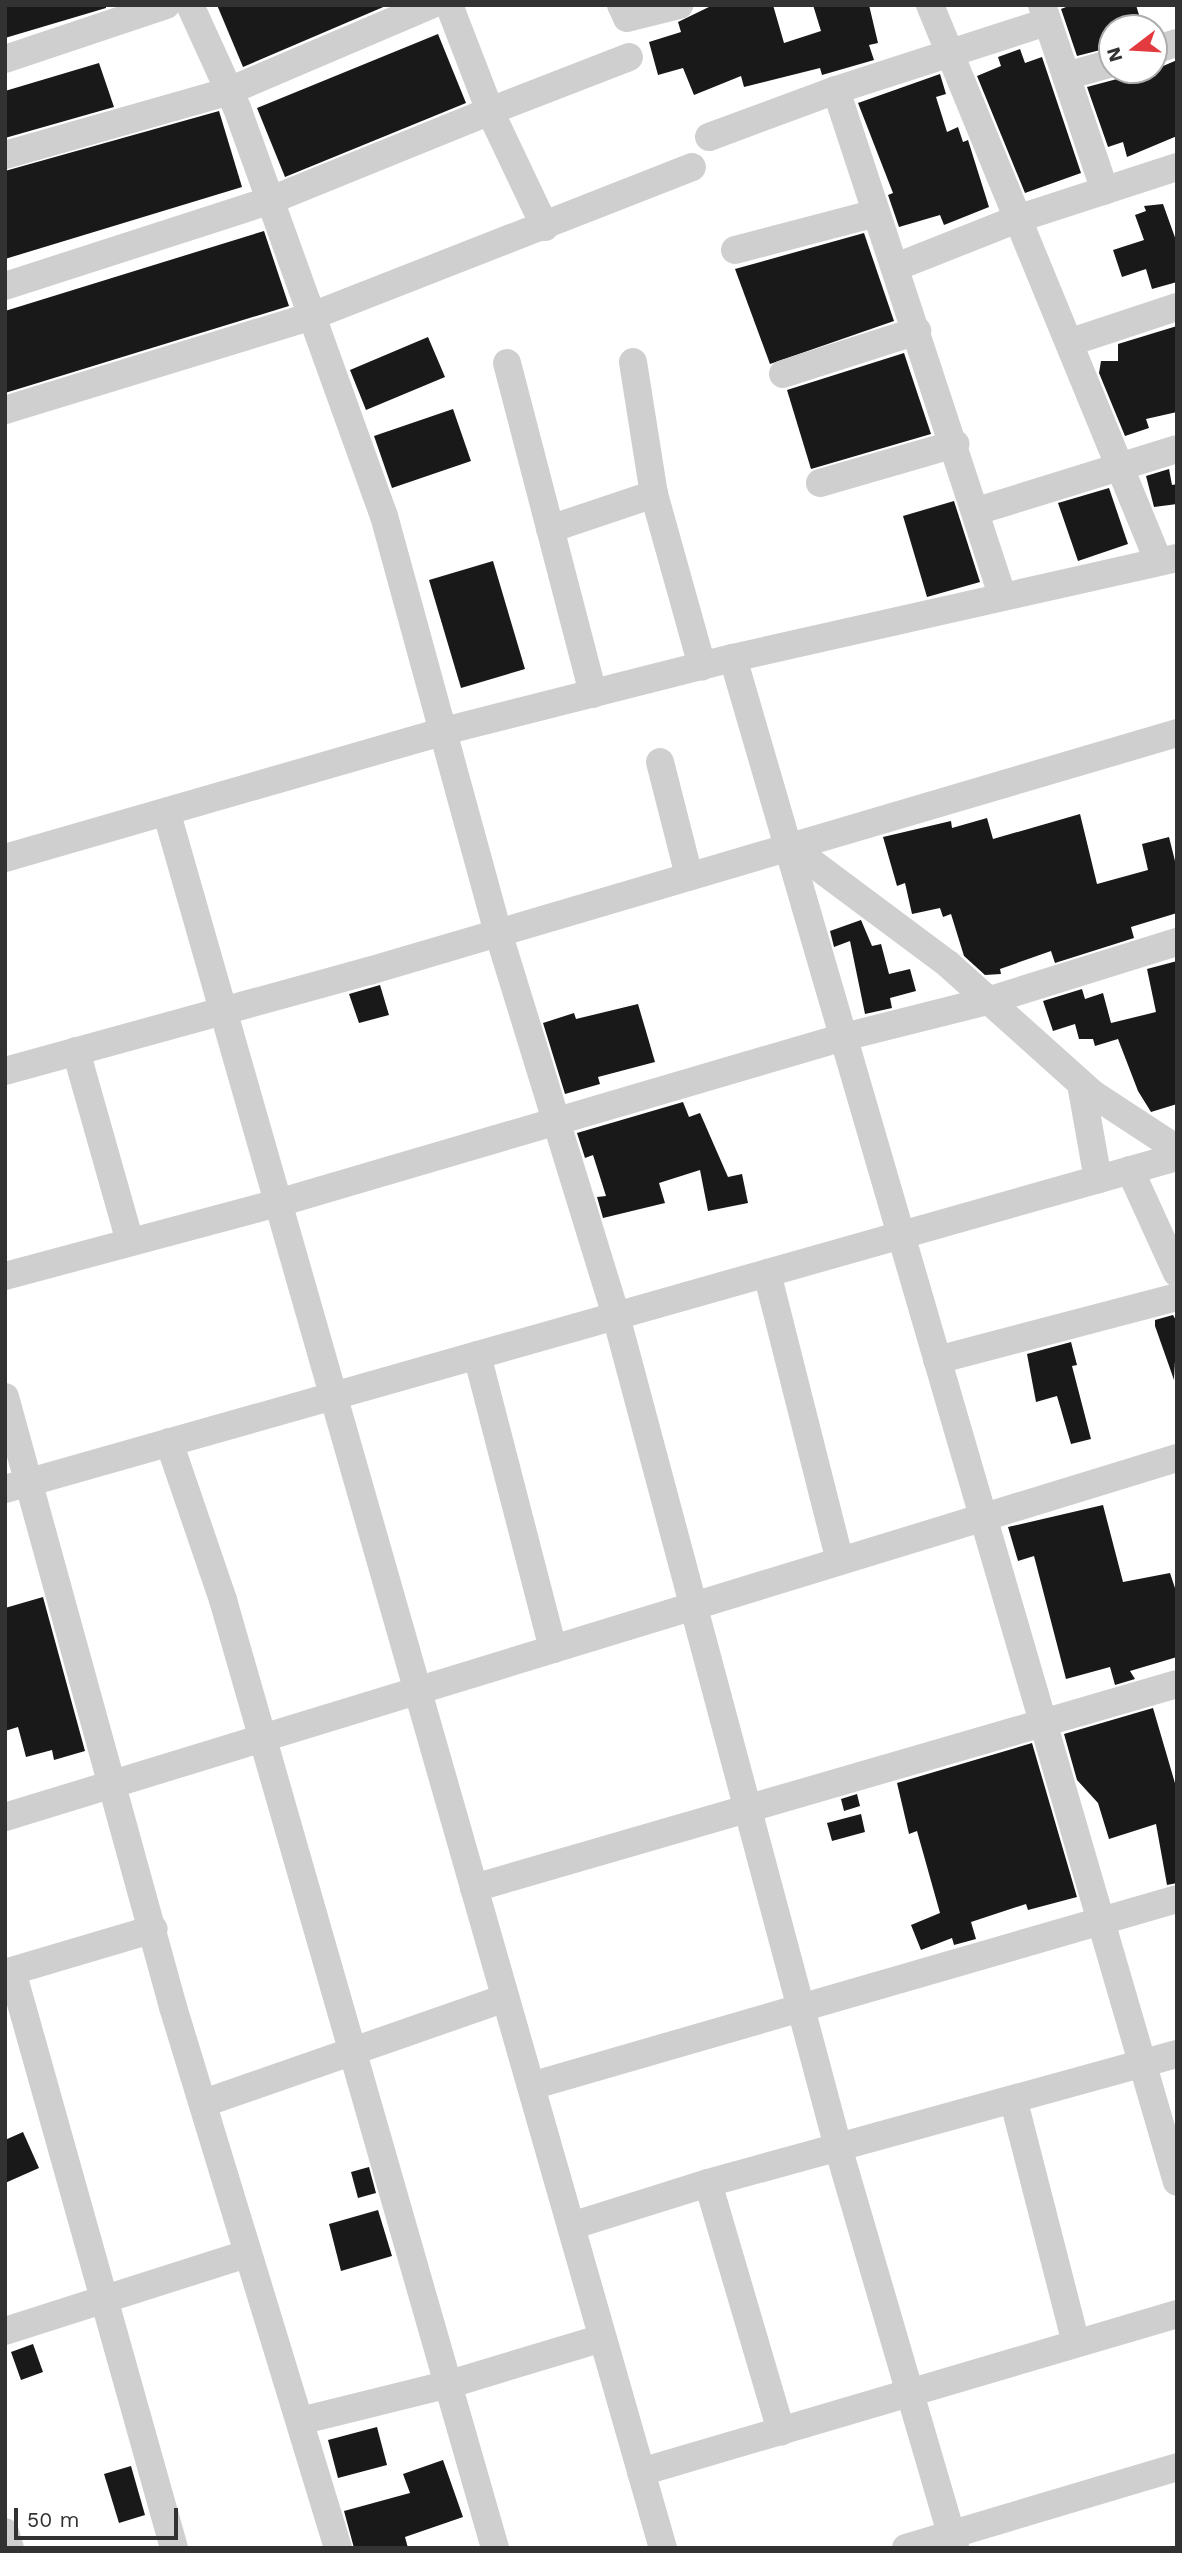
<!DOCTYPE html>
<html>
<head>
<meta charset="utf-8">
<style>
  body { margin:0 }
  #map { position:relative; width:1182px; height:2553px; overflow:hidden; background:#fff; font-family:"Work Sans",sans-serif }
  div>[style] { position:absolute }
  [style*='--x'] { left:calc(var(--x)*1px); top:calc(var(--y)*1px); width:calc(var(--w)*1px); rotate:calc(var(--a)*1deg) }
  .building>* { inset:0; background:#191919 }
  .minor>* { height:28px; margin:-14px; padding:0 14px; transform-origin:14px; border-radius:14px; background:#cfcfcf }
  span { translate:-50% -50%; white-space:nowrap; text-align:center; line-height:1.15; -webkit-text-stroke:7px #fff; paint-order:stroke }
  .frame { position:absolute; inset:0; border:7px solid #323232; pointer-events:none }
  .north { position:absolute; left:1098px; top:14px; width:70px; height:70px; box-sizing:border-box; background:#fff; border:2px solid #adadad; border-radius:50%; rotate:253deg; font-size:19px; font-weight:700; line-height:28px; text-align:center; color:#323232 }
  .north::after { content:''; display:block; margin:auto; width:24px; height:32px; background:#e33a3f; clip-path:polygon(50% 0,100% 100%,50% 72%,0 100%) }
  .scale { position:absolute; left:14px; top:2508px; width:164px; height:32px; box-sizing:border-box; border:4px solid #323232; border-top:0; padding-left:9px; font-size:21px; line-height:24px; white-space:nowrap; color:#323232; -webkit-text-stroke:5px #fff; paint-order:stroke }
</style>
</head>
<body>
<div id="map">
  <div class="building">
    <div style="clip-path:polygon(5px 5px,106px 5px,106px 8px,5px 38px)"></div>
    <div style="clip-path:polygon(217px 5px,388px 5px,243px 67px)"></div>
    <div style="clip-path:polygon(713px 5px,773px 5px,784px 43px,821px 31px,813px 5px,869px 5px,878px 43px,869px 45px,874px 60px,822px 75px,820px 68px,744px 87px,741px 76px,694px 95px,683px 68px,658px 75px,649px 42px,681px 32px,678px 22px)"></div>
    <div style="clip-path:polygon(1071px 5px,1136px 5px,1143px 28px,1112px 28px,1112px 47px,1077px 56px,1061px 9px)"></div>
    <div style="clip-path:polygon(438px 34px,466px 103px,285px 177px,257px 108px)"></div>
    <div style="clip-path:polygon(1020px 49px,1025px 63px,1042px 57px,1081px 173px,1025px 193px,977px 76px,1001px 66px,998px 57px)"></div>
    <div style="clip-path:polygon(1177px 60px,1177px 136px,1127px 157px,1123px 142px,1108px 147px,1087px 87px,1117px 79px,1127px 70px,1154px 70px)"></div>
    <div style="clip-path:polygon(99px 63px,114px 107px,5px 138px,5px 91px)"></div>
    <div style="clip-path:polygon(940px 74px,946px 94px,936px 97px,947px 132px,958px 127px,963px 142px,968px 140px,989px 207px,944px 225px,940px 215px,899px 227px,888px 195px,893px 193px,858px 103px)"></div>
    <div style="clip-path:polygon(219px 111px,242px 187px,5px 259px,5px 171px)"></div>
    <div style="clip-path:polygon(1163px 204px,1177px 243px,1177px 282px,1152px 289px,1146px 269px,1122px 277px,1113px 250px,1144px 240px,1135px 215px,1146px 211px,1144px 206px)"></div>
    <div style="clip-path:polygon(264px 231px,289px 306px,5px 393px,5px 311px)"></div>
    <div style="clip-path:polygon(864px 233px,894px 321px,770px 364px,735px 269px)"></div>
    <div style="clip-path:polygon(1177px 326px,1177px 412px,1146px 419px,1149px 428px,1125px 436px,1099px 373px,1101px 361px,1118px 361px,1118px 344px)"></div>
    <div style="clip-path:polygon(428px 337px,445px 377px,366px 410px,350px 370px)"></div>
    <div style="clip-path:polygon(904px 353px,931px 434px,811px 469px,787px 390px)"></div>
    <div style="clip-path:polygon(453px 409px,471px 461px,392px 488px,374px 436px)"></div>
    <div style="clip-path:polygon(1169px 469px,1172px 485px,1177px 484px,1177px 504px,1154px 507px,1146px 476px)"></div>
    <div style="clip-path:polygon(1109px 488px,1128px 544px,1078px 561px,1058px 503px)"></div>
    <div style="clip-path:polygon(954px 501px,980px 582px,927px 597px,903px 516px)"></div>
    <div style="clip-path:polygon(493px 561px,525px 669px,461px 688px,429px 580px)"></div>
    <div style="clip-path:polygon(1080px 814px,1097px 884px,1148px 870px,1142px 844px,1169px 837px,1177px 869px,1177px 913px,1131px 927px,1134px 938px,1055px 963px,1051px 951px,1000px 969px,1001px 974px,985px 975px,964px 956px,951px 914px,943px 917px,940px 908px,912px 914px,905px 883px,897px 886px,883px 837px,951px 821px,952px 828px,987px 818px,993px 839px)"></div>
    <div style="clip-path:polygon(861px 920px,872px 946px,881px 944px,889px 974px,910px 969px,916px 991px,890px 998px,892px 1008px,865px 1014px,850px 941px,834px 947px,830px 931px)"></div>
    <div style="clip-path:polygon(1177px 961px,1177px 1104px,1151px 1112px,1138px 1091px,1118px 1039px,1095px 1046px,1093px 1039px,1079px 1039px,1075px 1024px,1053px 1031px,1043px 1001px,1082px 989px,1085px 999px,1103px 993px,1111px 1023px,1156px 1012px,1147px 969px)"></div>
    <div style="clip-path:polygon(380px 985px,389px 1015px,359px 1023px,349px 994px)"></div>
    <div style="clip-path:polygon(638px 1004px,655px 1062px,598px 1077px,600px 1084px,565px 1094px,543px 1023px,574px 1013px,576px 1019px)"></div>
    <div style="clip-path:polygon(683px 1102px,689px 1117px,700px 1113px,728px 1177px,742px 1174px,748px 1203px,708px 1211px,700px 1170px,659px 1183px,665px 1203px,603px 1218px,597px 1197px,606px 1196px,593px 1155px,585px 1158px,577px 1133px)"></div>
    <div style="clip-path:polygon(1173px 1315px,1177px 1322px,1174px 1380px,1155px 1326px,1155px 1320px)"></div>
    <div style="clip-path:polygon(1071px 1342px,1077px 1365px,1072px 1366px,1091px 1439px,1071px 1444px,1057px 1396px,1036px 1402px,1027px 1354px)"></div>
    <div style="clip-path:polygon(1103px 1505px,1123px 1582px,1170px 1573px,1177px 1594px,1177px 1657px,1130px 1671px,1135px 1679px,1115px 1685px,1110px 1667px,1066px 1679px,1034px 1556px,1018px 1561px,1008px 1527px)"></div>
    <div style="clip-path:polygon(43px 1597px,85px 1751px,54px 1760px,52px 1750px,26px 1757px,18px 1727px,5px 1731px,5px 1608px)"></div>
    <div style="clip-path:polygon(1153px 1708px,1177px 1790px,1177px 1883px,1167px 1885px,1156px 1824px,1109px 1839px,1098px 1803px,1077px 1780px,1064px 1734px)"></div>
    <div style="clip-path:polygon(1032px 1743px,1077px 1897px,1028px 1910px,1026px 1904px,971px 1922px,976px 1939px,954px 1945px,952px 1938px,921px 1950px,911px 1925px,940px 1913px,917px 1831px,909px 1834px,897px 1783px)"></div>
    <div style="clip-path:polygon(857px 1794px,860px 1806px,844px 1811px,841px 1799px)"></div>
    <div style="clip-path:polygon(861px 1814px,865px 1832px,832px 1841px,827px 1823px)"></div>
    <div style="clip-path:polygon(23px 2132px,39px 2168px,5px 2183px,5px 2140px)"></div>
    <div style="clip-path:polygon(369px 2167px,376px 2193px,358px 2198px,351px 2172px)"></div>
    <div style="clip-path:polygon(378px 2210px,392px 2256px,341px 2271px,329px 2224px)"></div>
    <div style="clip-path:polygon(33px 2344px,43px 2372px,21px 2380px,11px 2352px)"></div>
    <div style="clip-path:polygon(377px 2427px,387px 2465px,338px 2478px,328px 2440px)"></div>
    <div style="clip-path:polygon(443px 2460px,463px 2517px,405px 2537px,408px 2548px,354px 2548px,344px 2511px,410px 2493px,403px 2474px)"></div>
    <div style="clip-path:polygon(131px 2466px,145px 2515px,119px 2523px,104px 2474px)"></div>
  </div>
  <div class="minor">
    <div style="--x:190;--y:5;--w:113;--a:65.5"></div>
    <div style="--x:237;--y:108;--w:434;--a:70.2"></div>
    <div style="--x:384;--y:516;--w:431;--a:74.7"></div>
    <div style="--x:498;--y:932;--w:402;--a:72.9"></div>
    <div style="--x:616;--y:1316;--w:860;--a:75.04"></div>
    <div style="--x:838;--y:2147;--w:418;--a:73.7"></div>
    <div style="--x:621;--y:5;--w:14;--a:65"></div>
    <div style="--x:627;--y:18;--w:54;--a:-14"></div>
    <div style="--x:930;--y:5;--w:600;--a:67.67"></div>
    <div style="--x:1042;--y:5;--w:196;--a:71.3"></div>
    <div style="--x:1154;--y:50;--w:24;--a:-17"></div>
    <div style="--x:5;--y:59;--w:170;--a:-18.5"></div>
    <div style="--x:1066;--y:76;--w:48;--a:-15.8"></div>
    <div style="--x:836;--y:90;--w:532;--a:71.8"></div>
    <div style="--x:709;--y:137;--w:135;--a:-20.3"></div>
    <div style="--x:836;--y:90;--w:222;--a:-17.9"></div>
    <div style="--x:5;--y:155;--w:233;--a:-15.9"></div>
    <div style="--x:229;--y:91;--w:220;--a:-23.1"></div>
    <div style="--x:545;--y:227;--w:128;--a:-115.4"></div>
    <div style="--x:490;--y:111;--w:149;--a:-21.2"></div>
    <div style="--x:735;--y:250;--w:146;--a:-14.7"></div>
    <div style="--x:896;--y:267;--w:133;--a:-21.6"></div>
    <div style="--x:1020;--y:218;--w:165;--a:-18"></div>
    <div style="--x:5;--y:286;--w:280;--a:-17.9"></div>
    <div style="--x:271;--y:200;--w:236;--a:-22.1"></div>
    <div style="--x:490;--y:111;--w:114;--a:-111.1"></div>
    <div style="--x:1071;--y:342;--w:112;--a:-18.3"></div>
    <div style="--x:633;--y:362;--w:134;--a:81"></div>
    <div style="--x:654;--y:494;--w:179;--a:74.4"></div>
    <div style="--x:507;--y:363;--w:342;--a:75.4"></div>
    <div style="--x:783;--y:374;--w:141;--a:-17.8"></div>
    <div style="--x:5;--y:410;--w:321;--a:-17"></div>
    <div style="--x:312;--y:316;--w:408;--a:-21.4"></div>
    <div style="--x:820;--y:483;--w:141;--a:-16.1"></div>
    <div style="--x:977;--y:511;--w:209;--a:-17.2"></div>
    <div style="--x:550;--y:529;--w:110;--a:-18.6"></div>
    <div style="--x:733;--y:658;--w:1587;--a:73.76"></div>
    <div style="--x:660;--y:762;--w:118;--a:75.7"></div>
    <div style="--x:167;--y:814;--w:1804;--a:74.04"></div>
    <div style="--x:787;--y:844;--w:201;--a:36.7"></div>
    <div style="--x:948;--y:964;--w:195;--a:41.9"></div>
    <div style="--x:1093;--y:1094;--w:100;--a:33.2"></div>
    <div style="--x:5;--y:858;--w:457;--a:-16.1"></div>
    <div style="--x:444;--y:731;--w:298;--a:-14.2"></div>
    <div style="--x:733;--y:658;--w:455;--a:-12.7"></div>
    <div style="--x:76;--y:1051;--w:198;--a:74.2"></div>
    <div style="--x:5;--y:1071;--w:377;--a:-15.4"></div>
    <div style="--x:369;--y:971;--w:842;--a:-16.41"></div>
    <div style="--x:1081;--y:1084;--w:97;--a:79.9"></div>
    <div style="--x:1130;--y:1170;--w:113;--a:65.5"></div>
    <div style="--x:767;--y:1273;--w:297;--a:75.8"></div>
    <div style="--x:5;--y:1276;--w:283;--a:-15"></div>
    <div style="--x:278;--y:1203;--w:590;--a:-16.35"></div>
    <div style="--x:844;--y:1037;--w:147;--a:-14.1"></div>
    <div style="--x:987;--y:1001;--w:199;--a:-17.3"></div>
    <div style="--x:477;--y:1355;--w:304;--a:75.5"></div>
    <div style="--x:937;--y:1360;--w:248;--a:-14.7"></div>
    <div style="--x:5;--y:1397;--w:633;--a:74.6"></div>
    <div style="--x:173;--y:2007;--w:566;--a:73.04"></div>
    <div style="--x:169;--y:1442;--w:167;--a:71.1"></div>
    <div style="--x:223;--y:1600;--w:986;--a:73.99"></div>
    <div style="--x:5;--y:1489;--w:1218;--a:-15.82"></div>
    <div style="--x:5;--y:1817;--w:1226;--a:-17.03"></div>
    <div style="--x:474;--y:1888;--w:732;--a:-16.18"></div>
    <div style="--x:12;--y:1971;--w:599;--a:74.32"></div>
    <div style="--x:5;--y:1973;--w:155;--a:-16.5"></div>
    <div style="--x:531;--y:2086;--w:673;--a:-16.14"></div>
    <div style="--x:1014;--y:2102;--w:249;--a:75.6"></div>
    <div style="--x:204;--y:2103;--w:319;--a:-19.2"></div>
    <div style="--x:708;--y:2183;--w:259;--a:73.6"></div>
    <div style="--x:571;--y:2226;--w:144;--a:-17.4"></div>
    <div style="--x:708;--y:2183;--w:486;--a:-15.4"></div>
    <div style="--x:5;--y:2331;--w:253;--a:-17.7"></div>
    <div style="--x:300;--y:2421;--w:154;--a:-13.9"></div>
    <div style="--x:450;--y:2384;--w:159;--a:-16.8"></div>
    <div style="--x:641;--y:2472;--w:559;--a:-16.42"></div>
    <div style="--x:5;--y:2532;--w:17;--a:73"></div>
    <div style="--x:906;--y:2548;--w:283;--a:-16.6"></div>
  </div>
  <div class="frame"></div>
  <div class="north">N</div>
  <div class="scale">50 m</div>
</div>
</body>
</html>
